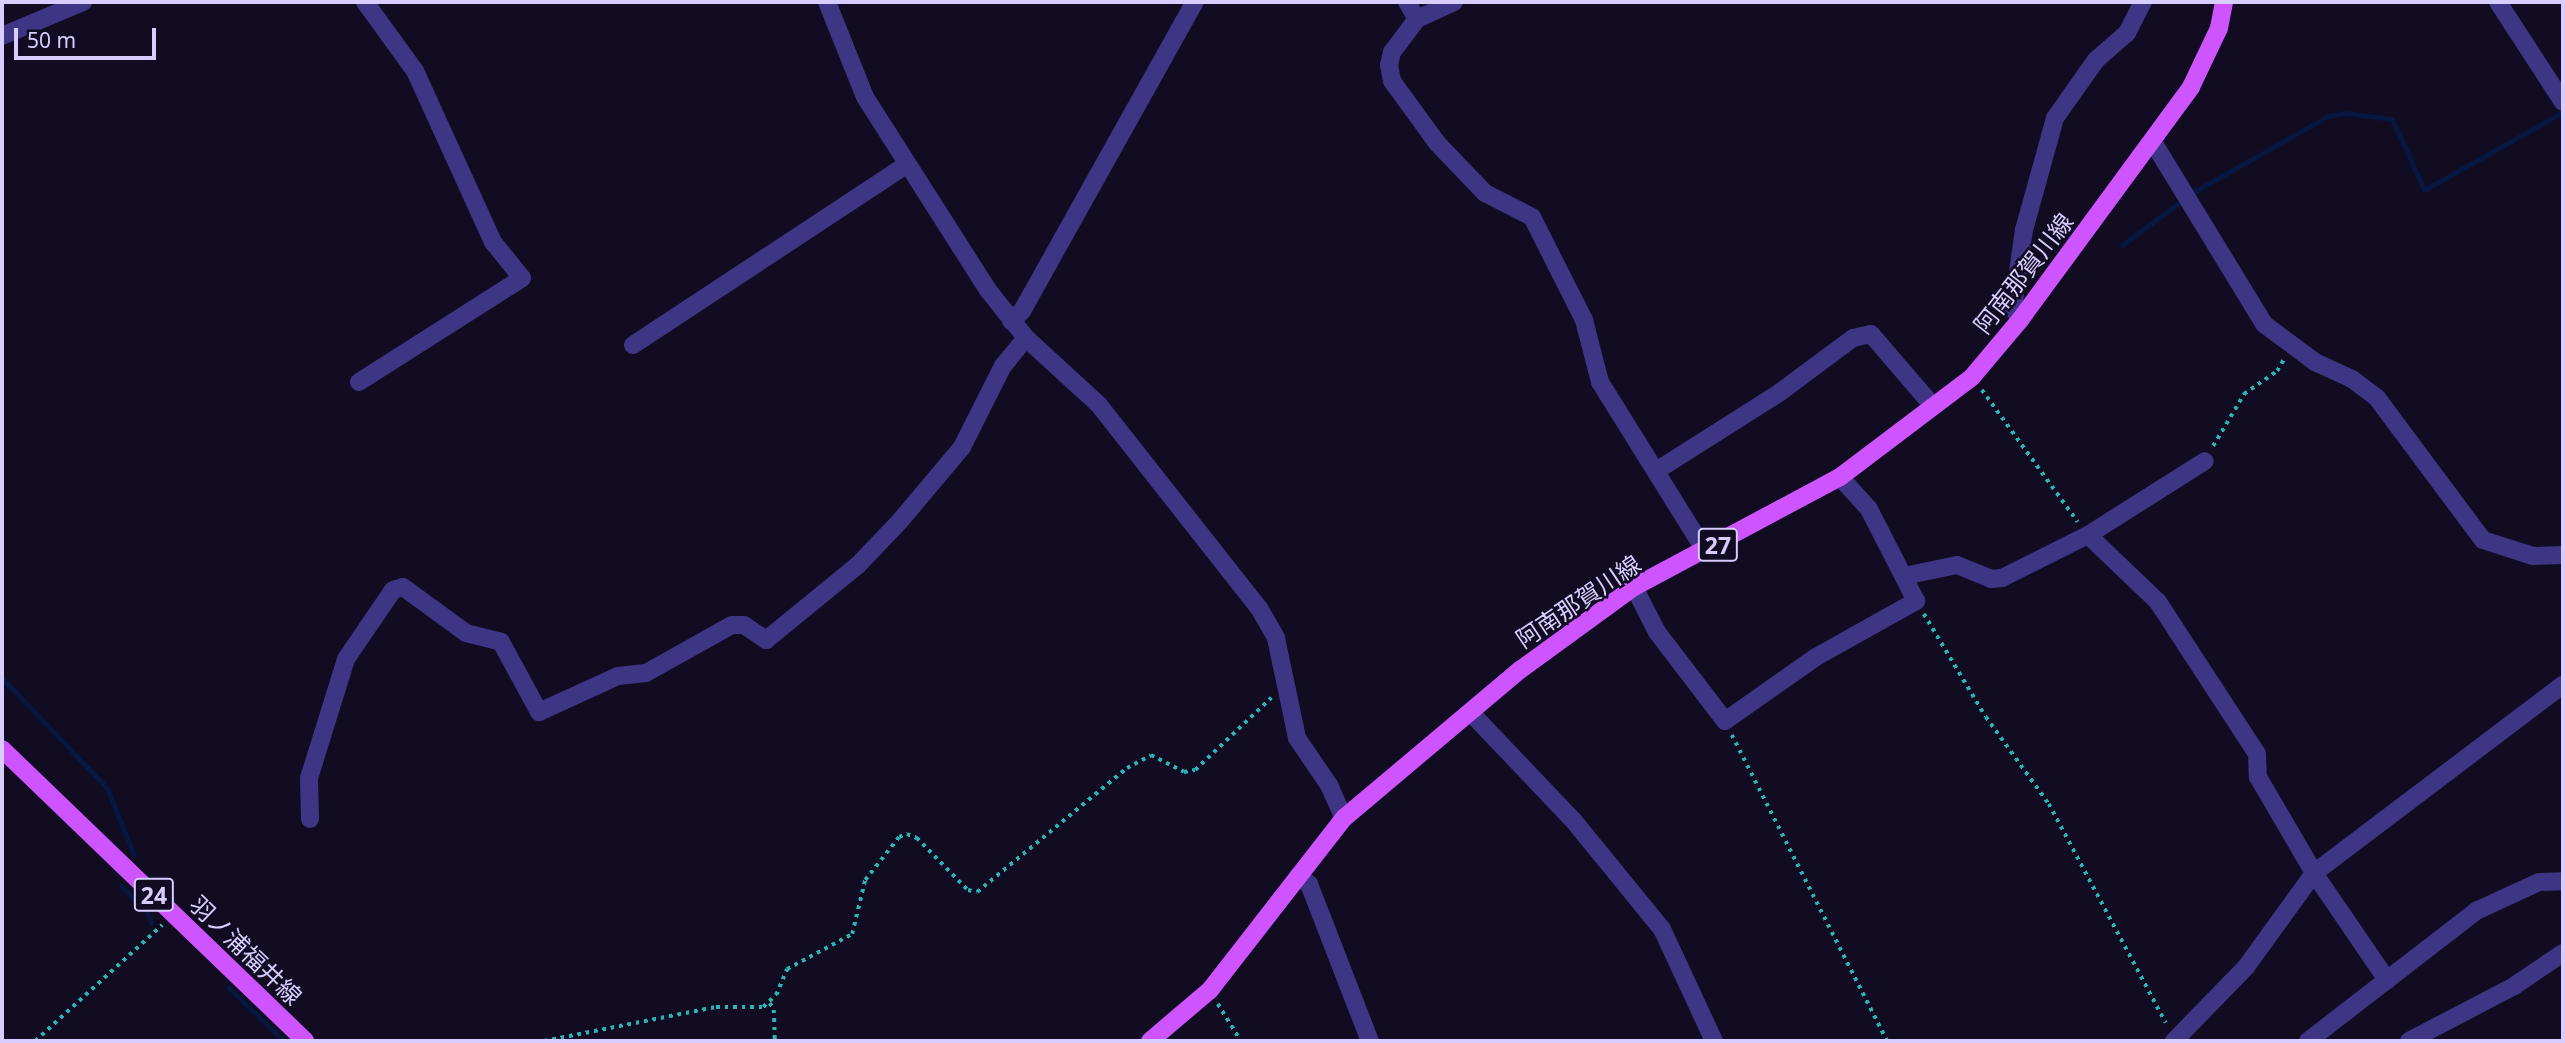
<!DOCTYPE html>
<html>
<head>
<meta charset="utf-8">
<style>
  body { margin:0 }
  #map { position:relative; width:2565px; height:1043px; overflow:hidden; background:#120c22; font-family:"Noto Sans","Noto Sans JP",sans-serif }
  div>[style] { position:absolute }
  [style*='--x'] { left:calc(var(--x)*1px); top:calc(var(--y)*1px); width:calc(var(--w)*1px); rotate:calc(var(--a)*1deg) }
  .stream>* { height:5px; margin:-2.5px; padding:0 2.5px; transform-origin:2.5px; border-radius:2.5px; background:#071740 }
  .path>* { height:3.5px; margin-top:-1.75px; transform-origin:0; background:repeating-linear-gradient(90deg,#27b6b9 0 3.5px,transparent 0 8.5px) }
  .minor>* { height:18px; margin:-9px; padding:0 9px; transform-origin:9px; border-radius:9px; background:#3e3584 }
  .major>* { height:18px; margin:-9px; padding:0 9px; transform-origin:9px; border-radius:9px; background:#cd54ff }
  span { translate:-50% -50%; white-space:nowrap; text-align:center; line-height:1.15; -webkit-text-stroke:5px #120c22; paint-order:stroke }
  .shield-label span { padding:2px 5px; background:#120c22; border:2px solid; border-radius:5px; -webkit-text-stroke-width:0 }
  .shield-label { font-size:23px; color:#d7cdff; font-weight:700 }
  .street-label { font-size:24px; color:#d7cdff }
  .frame { position:absolute; inset:0; border:4px solid #d7cdff; pointer-events:none }
  .scale { position:absolute; left:14px; top:28px; width:142px; height:32px; box-sizing:border-box; border:4px solid #d7cdff; border-top:0; padding-left:9px; font-size:21px; line-height:24px; white-space:nowrap; color:#d7cdff; -webkit-text-stroke:5px #120c22; paint-order:stroke }
</style>
</head>
<body>
<div id="map">
  <div class="stream">
    <div style="--x:2122;--y:245;--w:87;--a:-36.6"></div>
    <div style="--x:2192;--y:193;--w:156;--a:-29.5"></div>
    <div style="--x:2328;--y:116;--w:17;--a:-10"></div>
    <div style="--x:2345;--y:113;--w:47;--a:7.3"></div>
    <div style="--x:2392;--y:119;--w:78;--a:65.7"></div>
    <div style="--x:2424;--y:190;--w:159;--a:-29.3"></div>
    <div style="--x:2;--y:678;--w:152;--a:46.3"></div>
    <div style="--x:107;--y:788;--w:72;--a:68.1"></div>
    <div style="--x:121;--y:886;--w:35;--a:44"></div>
    <div style="--x:146;--y:910;--w:14;--a:69"></div>
    <div style="--x:229;--y:988;--w:76;--a:43.9"></div>
  </div>
  <div class="path">
    <div style="--x:1982;--y:390;--w:163;--a:54"></div>
    <div style="--x:2213;--y:446;--w:61;--a:-59.2"></div>
    <div style="--x:2244;--y:394;--w:40;--a:-34.9"></div>
    <div style="--x:2277;--y:371;--w:14;--a:-60"></div>
    <div style="--x:1924;--y:614;--w:120;--a:59"></div>
    <div style="--x:1986;--y:717;--w:107;--a:54.1"></div>
    <div style="--x:2049;--y:804;--w:248;--a:61.9"></div>
    <div style="--x:1732;--y:735;--w:343;--a:63.1"></div>
    <div style="--x:770;--y:1003;--w:8;--a:60"></div>
    <div style="--x:774;--y:1010;--w:31;--a:88"></div>
    <div style="--x:1218;--y:1004;--w:44;--a:58.1"></div>
    <div style="--x:35;--y:1041;--w:172;--a:-42.4"></div>
    <div style="--x:544;--y:1041;--w:175;--a:-11.2"></div>
    <div style="--x:716;--y:1007;--w:47;--a:0"></div>
    <div style="--x:763;--y:1007;--w:18;--a:-43"></div>
    <div style="--x:776;--y:995;--w:28;--a:-67"></div>
    <div style="--x:787;--y:969;--w:74;--a:-28.3"></div>
    <div style="--x:852;--y:934;--w:56;--a:-76.5"></div>
    <div style="--x:865;--y:880;--w:55;--a:-51.7"></div>
    <div style="--x:899;--y:837;--w:9;--a:-21"></div>
    <div style="--x:907;--y:834;--w:11;--a:22"></div>
    <div style="--x:917;--y:838;--w:73;--a:45.6"></div>
    <div style="--x:968;--y:890;--w:9;--a:13"></div>
    <div style="--x:977;--y:892;--w:195;--a:-39.6"></div>
    <div style="--x:1127;--y:768;--w:27;--a:-28"></div>
    <div style="--x:1151;--y:755;--w:37;--a:27"></div>
    <div style="--x:1184;--y:772;--w:11;--a:-10"></div>
    <div style="--x:1195;--y:770;--w:105;--a:-43.5"></div>
  </div>
  <div class="minor">
    <div style="--x:827;--y:2;--w:102;--a:68.2"></div>
    <div style="--x:865;--y:97;--w:229;--a:57.5"></div>
    <div style="--x:988;--y:290;--w:61;--a:51.6"></div>
    <div style="--x:1026;--y:338;--w:99;--a:42.5"></div>
    <div style="--x:1099;--y:405;--w:258;--a:51.8"></div>
    <div style="--x:1259;--y:608;--w:34;--a:60"></div>
    <div style="--x:1276;--y:638;--w:102;--a:78.1"></div>
    <div style="--x:1297;--y:738;--w:57;--a:55.8"></div>
    <div style="--x:1329;--y:785;--w:36;--a:66"></div>
    <div style="--x:1407;--y:2;--w:20;--a:60"></div>
    <div style="--x:1454;--y:2;--w:41;--a:155.3"></div>
    <div style="--x:1417;--y:19;--w:41;--a:127.1"></div>
    <div style="--x:1392;--y:52;--w:13;--a:103"></div>
    <div style="--x:1389;--y:65;--w:16;--a:79"></div>
    <div style="--x:1392;--y:81;--w:77;--a:54"></div>
    <div style="--x:1437;--y:143;--w:69;--a:46.2"></div>
    <div style="--x:1485;--y:193;--w:53;--a:27.1"></div>
    <div style="--x:1532;--y:217;--w:115;--a:63.2"></div>
    <div style="--x:1584;--y:320;--w:64;--a:75.5"></div>
    <div style="--x:1600;--y:382;--w:200;--a:58.1"></div>
    <div style="--x:2498;--y:2;--w:119;--a:57"></div>
    <div style="--x:2;--y:36;--w:88;--a:-22.8"></div>
    <div style="--x:2153;--y:142;--w:213;--a:58.6"></div>
    <div style="--x:2264;--y:324;--w:64;--a:36.7"></div>
    <div style="--x:2315;--y:362;--w:41;--a:24.7"></div>
    <div style="--x:2352;--y:379;--w:31;--a:37"></div>
    <div style="--x:2377;--y:398;--w:177;--a:53.3"></div>
    <div style="--x:2483;--y:540;--w:52;--a:17.7"></div>
    <div style="--x:2533;--y:556;--w:30;--a:-2"></div>
    <div style="--x:2020;--y:320;--w:15;--a:-118"></div>
    <div style="--x:2013;--y:307;--w:78;--a:-81.9"></div>
    <div style="--x:2024;--y:230;--w:116;--a:-74.5"></div>
    <div style="--x:2055;--y:118;--w:71;--a:-54.7"></div>
    <div style="--x:2096;--y:60;--w:41;--a:-41.1"></div>
    <div style="--x:2127;--y:33;--w:35;--a:-63"></div>
    <div style="--x:1011;--y:321;--w:15;--a:-42"></div>
    <div style="--x:1022;--y:311;--w:354;--a:-60.8"></div>
    <div style="--x:633;--y:345;--w:328;--a:-33.4"></div>
    <div style="--x:359;--y:382;--w:193;--a:-32.5"></div>
    <div style="--x:522;--y:278;--w:46;--a:-128.9"></div>
    <div style="--x:493;--y:242;--w:188;--a:-114.5"></div>
    <div style="--x:415;--y:71;--w:85;--a:-125.9"></div>
    <div style="--x:1656;--y:471;--w:146;--a:-32.4"></div>
    <div style="--x:1779;--y:393;--w:92;--a:-36.6"></div>
    <div style="--x:1853;--y:338;--w:18;--a:-13"></div>
    <div style="--x:1871;--y:334;--w:95;--a:49.3"></div>
    <div style="--x:2088;--y:535;--w:97;--a:43.7"></div>
    <div style="--x:2158;--y:602;--w:181;--a:56.9"></div>
    <div style="--x:2257;--y:754;--w:23;--a:88"></div>
    <div style="--x:2258;--y:777;--w:111;--a:59.7"></div>
    <div style="--x:2314;--y:873;--w:130;--a:55.7"></div>
    <div style="--x:1904;--y:576;--w:54;--a:-11.7"></div>
    <div style="--x:1957;--y:565;--w:37;--a:22"></div>
    <div style="--x:1991;--y:579;--w:11;--a:-5"></div>
    <div style="--x:2002;--y:578;--w:96;--a:-26.6"></div>
    <div style="--x:2088;--y:535;--w:138;--a:-32.3"></div>
    <div style="--x:1634;--y:587;--w:51;--a:62.9"></div>
    <div style="--x:1657;--y:632;--w:112;--a:52.6"></div>
    <div style="--x:1725;--y:721;--w:111;--a:-35.1"></div>
    <div style="--x:1816;--y:657;--w:115;--a:-29.2"></div>
    <div style="--x:1916;--y:601;--w:103;--a:-117.1"></div>
    <div style="--x:1869;--y:509;--w:43;--a:-132.2"></div>
    <div style="--x:1471;--y:713;--w:148;--a:46.4"></div>
    <div style="--x:1573;--y:820;--w:141;--a:50.8"></div>
    <div style="--x:1662;--y:929;--w:123;--a:65.1"></div>
    <div style="--x:310;--y:819;--w:41;--a:-91.4"></div>
    <div style="--x:309;--y:778;--w:125;--a:-72.7"></div>
    <div style="--x:346;--y:659;--w:83;--a:-55.7"></div>
    <div style="--x:393;--y:590;--w:10;--a:-17"></div>
    <div style="--x:403;--y:587;--w:78;--a:36.1"></div>
    <div style="--x:466;--y:633;--w:36;--a:14"></div>
    <div style="--x:501;--y:642;--w:80;--a:61.5"></div>
    <div style="--x:539;--y:712;--w:87;--a:-24.5"></div>
    <div style="--x:618;--y:676;--w:28;--a:-6"></div>
    <div style="--x:646;--y:673;--w:98;--a:-29.2"></div>
    <div style="--x:732;--y:625;--w:12;--a:0"></div>
    <div style="--x:744;--y:625;--w:27;--a:34"></div>
    <div style="--x:766;--y:640;--w:119;--a:-39.2"></div>
    <div style="--x:858;--y:565;--w:61;--a:-46.3"></div>
    <div style="--x:900;--y:521;--w:97;--a:-50"></div>
    <div style="--x:962;--y:447;--w:91;--a:-63.2"></div>
    <div style="--x:1003;--y:366;--w:36;--a:-51"></div>
    <div style="--x:1298;--y:876;--w:14;--a:36"></div>
    <div style="--x:1309;--y:884;--w:168;--a:68.8"></div>
    <div style="--x:2174;--y:1041;--w:103;--a:-45.8"></div>
    <div style="--x:2246;--y:967;--w:116;--a:-54.1"></div>
    <div style="--x:2314;--y:873;--w:312;--a:-37.1"></div>
    <div style="--x:2308;--y:1041;--w:212;--a:-37.7"></div>
    <div style="--x:2476;--y:911;--w:69;--a:-24.7"></div>
    <div style="--x:2539;--y:882;--w:24;--a:-2"></div>
    <div style="--x:2409;--y:1041;--w:119;--a:-27.6"></div>
    <div style="--x:2514;--y:986;--w:59;--a:-34"></div>
  </div>
  <div class="major">
    <div style="--x:2;--y:749;--w:421;--a:43.9"></div>
    <div style="--x:1150;--y:1041;--w:79;--a:-40.4"></div>
    <div style="--x:1210;--y:990;--w:218;--a:-52.1"></div>
    <div style="--x:1344;--y:818;--w:230;--a:-40.1"></div>
    <div style="--x:1520;--y:670;--w:141;--a:-36.1"></div>
    <div style="--x:1634;--y:587;--w:234;--a:-28.1"></div>
    <div style="--x:1840;--y:477;--w:166;--a:-37.1"></div>
    <div style="--x:1972;--y:377;--w:75;--a:-49.9"></div>
    <div style="--x:2020;--y:320;--w:289;--a:-53.7"></div>
    <div style="--x:2191;--y:87;--w:65;--a:-64.6"></div>
    <div style="--x:2219;--y:28;--w:26;--a:-79"></div>
  </div>
  <div class="shield-label">
    <span style="left:1718px;top:545px">27</span>
    <span style="left:154px;top:895px">24</span>
  </div>
  <div class="street-label">
    <span style="left:2023px;top:273px;rotate:-52deg">阿南那賀川線</span>
    <span style="left:1578px;top:601px;rotate:-34deg">阿南那賀川線</span>
    <span style="left:246px;top:950px;rotate:44deg">羽ノ浦福井線</span>
  </div>
  <div class="frame"></div>
  <div class="scale">50 m</div>
</div>
</body>
</html>
